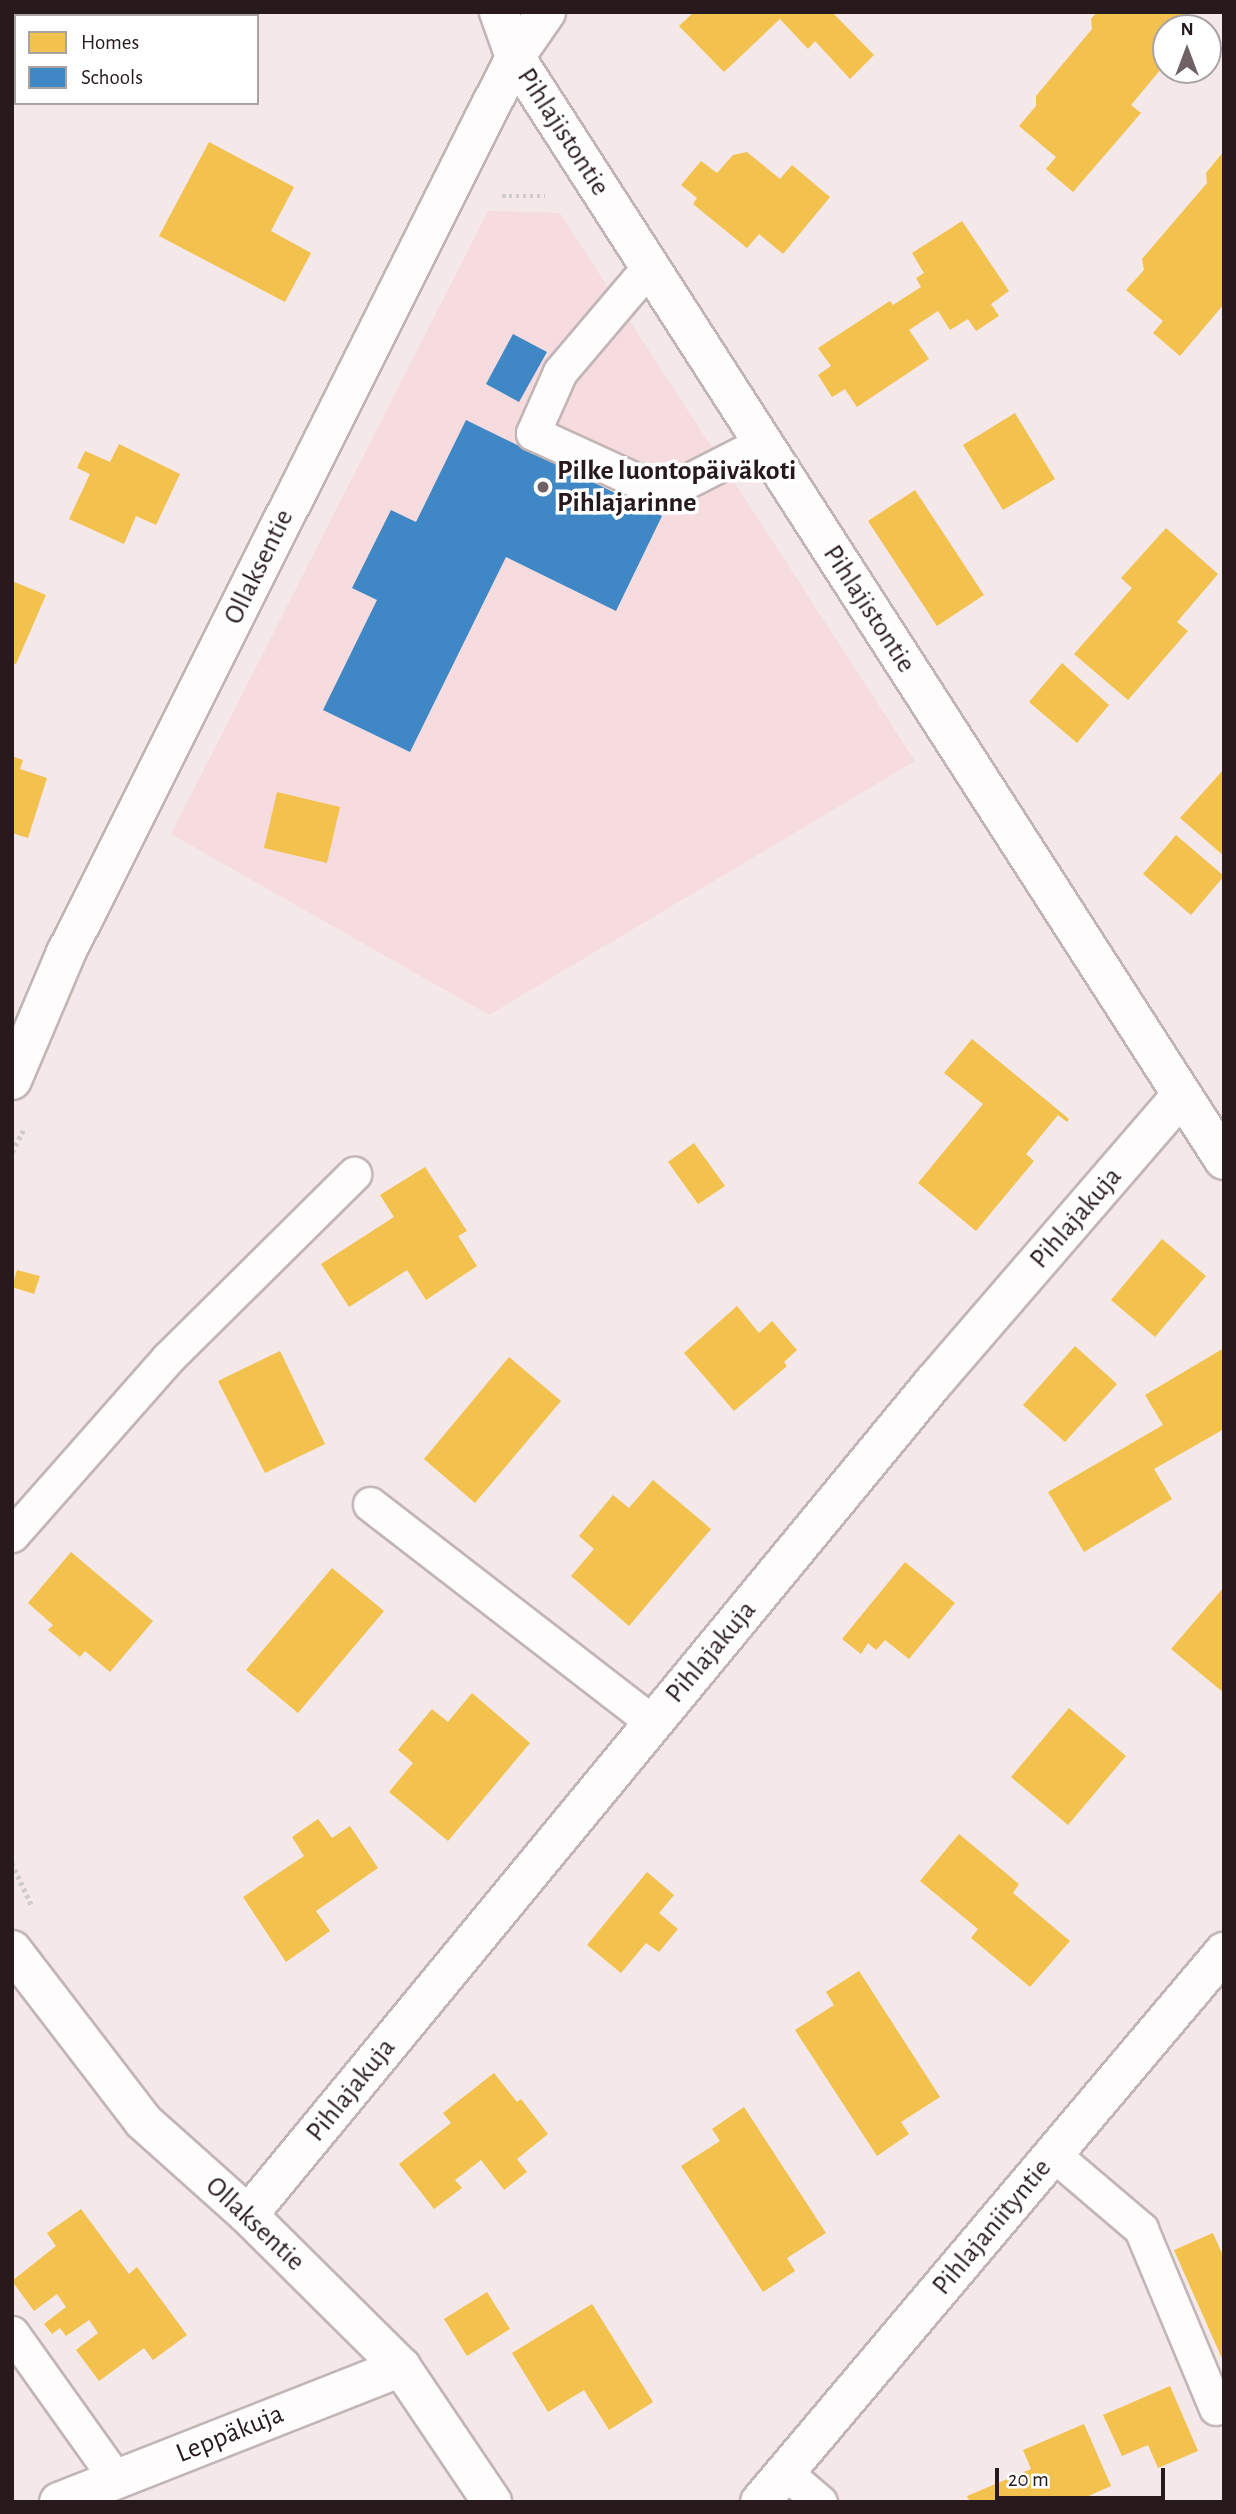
<!DOCTYPE html>
<html>
<head>
<meta charset="utf-8">
<style>
  body { margin:0 }
  #map { position:relative; width:1236px; height:2514px; overflow:hidden; background:#f5e8e9; font-family:"Alegreya Sans",sans-serif }
  div>[style] { position:absolute }
  [style*='--x'] { left:calc(var(--x)*1px); top:calc(var(--y)*1px); width:calc(var(--w)*1px); rotate:calc(var(--a)*1deg) }
  .built>* { inset:0; background:#f7dcdf }
  .homes>* { inset:0; background:#f2c14e }
  .schools>* { inset:0; background:#3f88c5 }
  .path>* { height:4.5px; margin-top:-2.25px; transform-origin:0; background:repeating-linear-gradient(90deg,#d0cccc 0 3.5px,transparent 0 7px) }
  .roads { filter:drop-shadow(2px 0 #c2b5b6) drop-shadow(-2px 0 #c2b5b6) drop-shadow(0 2px #c2b5b6) drop-shadow(0 -2px #c2b5b6) }
  .service>* { height:33px; margin:-16.5px; padding:0 16.5px; transform-origin:16.5px; border-radius:16.5px; background:#fefcfc }
  .minor>* { height:38px; margin:-19px; padding:0 19px; transform-origin:19px; border-radius:19px; background:#fefcfc }
  .tertiary>* { height:38px; margin:-19px; padding:0 19px; transform-origin:19px; border-radius:19px; background:#fefcfc }
  .dots>* { width:19px; height:19px; translate:-50% -50%; box-sizing:border-box; border:4px solid #fff; border-radius:50% }
  span { translate:-50% -50%; white-space:nowrap; text-align:center; line-height:1.15; -webkit-text-stroke:7px #fff; paint-order:stroke }
  .street-label { font-size:28px; color:#281a1c }
  .poi-label { font-size:28px; color:#281a1c; font-weight:700 }
  .left { translate:0 -50%; text-align:left }
  .frame { position:absolute; inset:0; border:14px solid #281a1c; pointer-events:none }
  .legend { position:absolute; left:14px; top:14px; width:245px; height:91px; box-sizing:border-box; background:#fff; border:2px solid #a9a3a4; margin:0; padding:9px 12px; list-style:none; font-size:21px; color:#281a1c }
  .legend li { display:flex; align-items:center; gap:14px; height:35px }
  .legend b { width:35px; border:2px solid #a9a3a4 }
  .north { position:absolute; left:1152px; top:14px; width:70px; height:70px; box-sizing:border-box; background:#fff; border:2px solid #a9a3a4; border-radius:50%; rotate:0deg; font-size:19px; font-weight:700; line-height:28px; text-align:center; color:#281a1c }
  .north::after { content:''; display:block; margin:auto; width:24px; height:32px; background:#706264; clip-path:polygon(50% 0,100% 100%,50% 72%,0 100%) }
  .scale { position:absolute; left:995px; top:2468px; width:170px; height:32px; box-sizing:border-box; border:4px solid #281a1c; border-top:0; padding-left:9px; font-size:21px; line-height:24px; white-space:nowrap; color:#281a1c; -webkit-text-stroke:5px #fff; paint-order:stroke }
</style>
</head>
<body>
<div id="map">
  <div class="built">
    <div style="clip-path:polygon(488px 211px,560px 213px,915px 761px,489px 1015px,171px 834px)"></div>
  </div>
  <div class="homes">
    <div style="clip-path:polygon(694px 12px,832px 12px,874px 55px,850px 79px,815px 41px,808px 49px,780px 19px,724px 72px,679px 26px)"></div>
    <div style="clip-path:polygon(1097px 12px,1182px 12px,1198px 26px,1166px 28px,1166px 63px,1131px 105px,1141px 113px,1073px 192px,1046px 169px,1056px 157px,1019px 126px,1036px 106px,1036px 96px,1092px 29px,1091px 19px)"></div>
    <div style="clip-path:polygon(209px 142px,294px 187px,271px 231px,311px 253px,285px 302px,159px 236px)"></div>
    <div style="clip-path:polygon(1224px 151px,1224px 304px,1180px 356px,1153px 333px,1163px 321px,1126px 290px,1144px 270px,1142px 259px,1207px 183px,1206px 173px)"></div>
    <div style="clip-path:polygon(747px 152px,780px 179px,792px 165px,830px 197px,783px 254px,759px 234px,747px 248px,693px 204px,697px 198px,681px 185px,701px 161px,717px 173px,733px 155px)"></div>
    <div style="clip-path:polygon(962px 221px,1009px 291px,991px 304px,999px 316px,976px 331px,968px 319px,950px 330px,938px 311px,909px 330px,929px 359px,857px 407px,845px 389px,832px 397px,818px 375px,831px 366px,818px 348px,890px 301px,893px 305px,921px 287px,916px 278px,924px 273px,912px 253px)"></div>
    <div style="clip-path:polygon(1015px 413px,1055px 479px,1003px 510px,963px 445px)"></div>
    <div style="clip-path:polygon(119px 444px,180px 474px,156px 525px,136px 516px,124px 544px,69px 519px,90px 474px,77px 468px,85px 451px,110px 462px)"></div>
    <div style="clip-path:polygon(915px 490px,984px 595px,937px 626px,868px 521px)"></div>
    <div style="clip-path:polygon(1166px 528px,1218px 574px,1177px 622px,1188px 631px,1128px 700px,1074px 654px,1132px 588px,1121px 578px)"></div>
    <div style="clip-path:polygon(12px 581px,46px 595px,16px 664px,12px 663px)"></div>
    <div style="clip-path:polygon(1062px 663px,1109px 705px,1077px 743px,1029px 702px)"></div>
    <div style="clip-path:polygon(12px 756px,23px 760px,20px 769px,47px 778px,28px 838px,12px 833px)"></div>
    <div style="clip-path:polygon(1224px 769px,1224px 856px,1180px 818px)"></div>
    <div style="clip-path:polygon(277px 792px,340px 807px,327px 863px,264px 848px)"></div>
    <div style="clip-path:polygon(1176px 835px,1224px 876px,1191px 915px,1143px 874px)"></div>
    <div style="clip-path:polygon(972px 1039px,1069px 1119px,1067px 1122px,1058px 1115px,1026px 1154px,1034px 1161px,976px 1231px,918px 1183px,983px 1104px,944px 1073px)"></div>
    <div style="clip-path:polygon(694px 1143px,725px 1186px,698px 1204px,668px 1162px)"></div>
    <div style="clip-path:polygon(425px 1167px,467px 1231px,458px 1236px,477px 1266px,426px 1300px,407px 1270px,349px 1307px,321px 1264px,394px 1217px,380px 1195px)"></div>
    <div style="clip-path:polygon(1162px 1239px,1206px 1276px,1155px 1337px,1111px 1300px)"></div>
    <div style="clip-path:polygon(17px 1270px,40px 1276px,34px 1294px,12px 1287px)"></div>
    <div style="clip-path:polygon(737px 1306px,759px 1333px,772px 1321px,797px 1350px,784px 1362px,787px 1366px,734px 1411px,684px 1353px)"></div>
    <div style="clip-path:polygon(1075px 1346px,1117px 1384px,1065px 1442px,1023px 1405px)"></div>
    <div style="clip-path:polygon(1224px 1348px,1224px 1429px,1154px 1469px,1172px 1499px,1084px 1552px,1048px 1492px,1163px 1425px,1145px 1395px)"></div>
    <div style="clip-path:polygon(280px 1351px,325px 1444px,265px 1473px,218px 1381px)"></div>
    <div style="clip-path:polygon(509px 1357px,561px 1401px,475px 1503px,424px 1459px)"></div>
    <div style="clip-path:polygon(653px 1480px,711px 1529px,629px 1626px,571px 1576px,594px 1549px,579px 1536px,613px 1495px,629px 1508px)"></div>
    <div style="clip-path:polygon(71px 1552px,153px 1621px,110px 1672px,85px 1651px,80px 1657px,48px 1630px,53px 1625px,28px 1603px)"></div>
    <div style="clip-path:polygon(905px 1562px,955px 1603px,909px 1659px,885px 1640px,876px 1650px,868px 1643px,861px 1654px,842px 1639px)"></div>
    <div style="clip-path:polygon(332px 1568px,384px 1611px,298px 1713px,246px 1670px)"></div>
    <div style="clip-path:polygon(1224px 1587px,1224px 1693px,1171px 1649px)"></div>
    <div style="clip-path:polygon(472px 1693px,530px 1743px,448px 1841px,389px 1792px,413px 1763px,398px 1750px,432px 1709px,448px 1722px)"></div>
    <div style="clip-path:polygon(1069px 1708px,1126px 1756px,1068px 1825px,1011px 1777px)"></div>
    <div style="clip-path:polygon(318px 1819px,332px 1838px,350px 1826px,378px 1868px,316px 1911px,330px 1931px,286px 1962px,243px 1897px,304px 1856px,292px 1837px)"></div>
    <div style="clip-path:polygon(959px 1834px,1019px 1884px,1013px 1893px,1070px 1941px,1030px 1987px,971px 1938px,978px 1929px,920px 1881px)"></div>
    <div style="clip-path:polygon(647px 1872px,674px 1895px,659px 1913px,678px 1929px,659px 1952px,646px 1943px,621px 1973px,587px 1945px)"></div>
    <div style="clip-path:polygon(859px 1971px,940px 2097px,901px 2122px,909px 2134px,877px 2156px,795px 2030px,834px 2005px,826px 1992px)"></div>
    <div style="clip-path:polygon(494px 2073px,517px 2102px,521px 2099px,548px 2134px,517px 2159px,527px 2172px,504px 2190px,481px 2160px,455px 2180px,462px 2188px,434px 2209px,399px 2164px,451px 2123px,443px 2113px)"></div>
    <div style="clip-path:polygon(744px 2107px,826px 2233px,787px 2258px,795px 2271px,763px 2292px,681px 2166px,720px 2141px,712px 2129px)"></div>
    <div style="clip-path:polygon(81px 2209px,129px 2274px,137px 2267px,187px 2335px,153px 2360px,144px 2348px,99px 2381px,76px 2350px,98px 2333px,89px 2320px,66px 2336px,60px 2328px,52px 2334px,44px 2324px,66px 2307px,57px 2294px,34px 2311px,12px 2281px,56px 2246px,47px 2233px)"></div>
    <div style="clip-path:polygon(1213px 2233px,1224px 2258px,1224px 2363px,1174px 2250px)"></div>
    <div style="clip-path:polygon(487px 2292px,510px 2329px,467px 2356px,444px 2319px)"></div>
    <div style="clip-path:polygon(592px 2304px,653px 2402px,609px 2430px,584px 2390px,548px 2412px,512px 2353px)"></div>
    <div style="clip-path:polygon(1170px 2386px,1198px 2451px,1158px 2468px,1148px 2445px,1122px 2456px,1103px 2415px)"></div>
    <div style="clip-path:polygon(1084px 2424px,1111px 2486px,1084px 2498px,1086px 2502px,970px 2502px,967px 2496px,1031px 2469px,1023px 2450px)"></div>
  </div>
  <div class="schools">
    <div style="clip-path:polygon(513px 334px,547px 352px,519px 402px,486px 384px)"></div>
    <div style="clip-path:polygon(466px 420px,662px 516px,616px 611px,506px 557px,410px 752px,323px 710px,377px 600px,352px 588px,391px 510px,416px 522px)"></div>
  </div>
  <div class="path">
    <div style="--x:502;--y:196;--w:43;--a:0"></div>
    <div style="--x:12;--y:1152;--w:27;--a:-63"></div>
    <div style="--x:12;--y:1863;--w:47;--a:65.1"></div>
  </div>
  <div class="roads">
    <div class="service">
      <div style="--x:649;--y:267;--w:138;--a:130.3"></div>
      <div style="--x:560;--y:372;--w:67;--a:113.9"></div>
      <div style="--x:533;--y:433;--w:144;--a:24.6"></div>
      <div style="--x:664;--y:493;--w:110;--a:-27"></div>
      <div style="--x:370;--y:1504;--w:358;--a:37.7"></div>
      <div style="--x:12;--y:1535;--w:236;--a:-48.6"></div>
      <div style="--x:168;--y:1358;--w:262;--a:-44.7"></div>
      <div style="--x:1053;--y:2154;--w:116;--a:40.4"></div>
      <div style="--x:1141;--y:2229;--w:194;--a:67.3"></div>
      <div style="--x:12;--y:2333;--w:179;--a:54.5"></div>
      <div style="--x:785;--y:2472;--w:46;--a:40.6"></div>
    </div>
    <div class="minor">
      <div style="--x:546;--y:12;--w:55;--a:124.6"></div>
      <div style="--x:515;--y:57;--w:1311;--a:57.27"></div>
      <div style="--x:248;--y:2215;--w:1079;--a:-50.53"></div>
      <div style="--x:934;--y:1382;--w:379;--a:-49.2"></div>
      <div style="--x:59;--y:2502;--w:368;--a:-21.5"></div>
      <div style="--x:760;--y:2502;--w:720;--a:-49.85"></div>
    </div>
    <div class="tertiary">
      <div style="--x:12;--y:1080;--w:138;--a:-67"></div>
      <div style="--x:66;--y:953;--w:1002;--a:-63.38"></div>
      <div style="--x:515;--y:57;--w:48;--a:-109.6"></div>
      <div style="--x:12;--y:1950;--w:215;--a:52.5"></div>
      <div style="--x:143;--y:2121;--w:141;--a:41.8"></div>
      <div style="--x:248;--y:2215;--w:216;--a:44.8"></div>
      <div style="--x:401;--y:2367;--w:163;--a:56"></div>
    </div>
  </div>
  <div class="dots">
    <div style="left:543px;top:487px;background:#706264"></div>
  </div>
  <div class="street-label">
    <span style="left:563px;top:132px;rotate:57deg">Pihlajistontie</span>
    <span style="left:259px;top:567px;rotate:-64deg">Ollaksentie</span>
    <span style="left:869px;top:609px;rotate:57deg">Pihlajistontie</span>
    <span style="left:1076px;top:1218px;rotate:-49deg">Pihlajakuja</span>
    <span style="left:711px;top:1652px;rotate:-50deg">Pihlajakuja</span>
    <span style="left:351px;top:2090px;rotate:-51deg">Pihlajakuja</span>
    <span style="left:255px;top:2224px;rotate:43deg">Ollaksentie</span>
    <span style="left:992px;top:2227px;rotate:-50deg">Pihlajaniityntie</span>
    <span style="left:230px;top:2434px;rotate:-22deg">Leppäkuja</span>
  </div>
  <div class="poi-label">
    <span class="left" style="left:557px;top:487px">Pilke luontopäiväkoti<br>Pihlajarinne</span>
  </div>
  <div class="frame"></div>
  <ul class="legend">
  <li><b style="height:19px;background:#f2c14e"></b>Homes</li>
  <li><b style="height:19px;background:#3f88c5"></b>Schools</li>
  </ul>
  <div class="north">N</div>
  <div class="scale">20 m</div>
</div>
</body>
</html>
